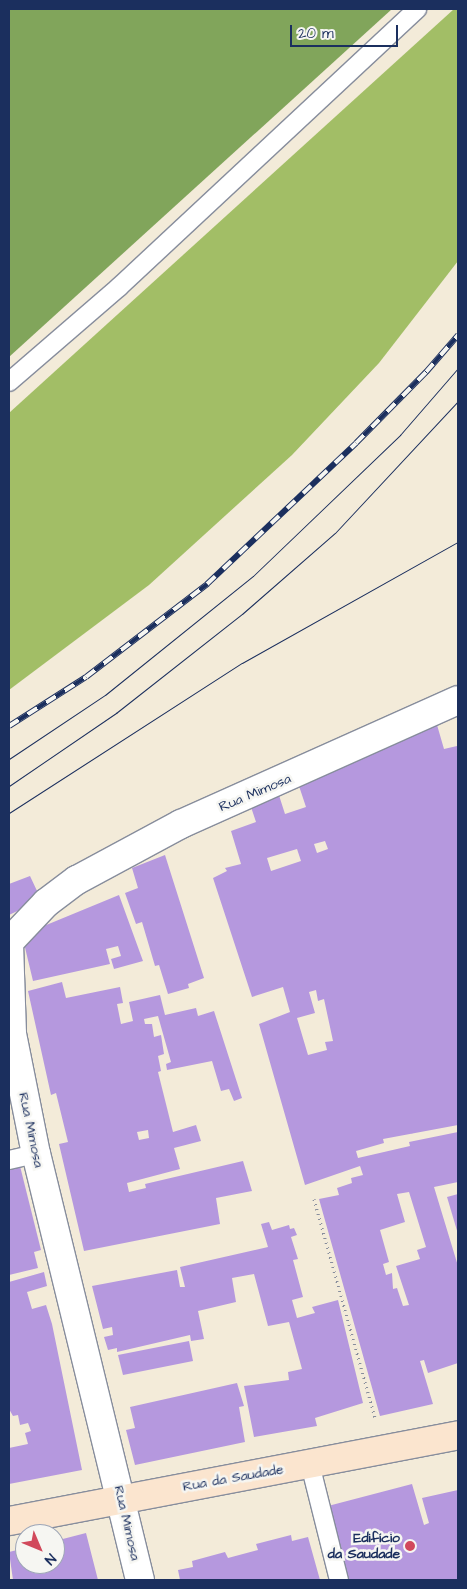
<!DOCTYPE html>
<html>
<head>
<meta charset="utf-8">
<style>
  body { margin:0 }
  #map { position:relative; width:467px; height:1589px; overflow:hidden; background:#f3ebd9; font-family:"Architects Daughter",sans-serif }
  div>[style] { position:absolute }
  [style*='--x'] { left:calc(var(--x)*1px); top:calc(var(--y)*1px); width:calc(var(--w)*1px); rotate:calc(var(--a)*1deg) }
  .green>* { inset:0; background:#a2be66 }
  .forest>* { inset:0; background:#81a55b }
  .building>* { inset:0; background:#b598de }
  .path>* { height:3px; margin-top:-1.5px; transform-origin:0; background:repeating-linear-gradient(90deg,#878d9c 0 1px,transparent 0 5px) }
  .roads { filter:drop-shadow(1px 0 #878d9c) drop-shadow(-1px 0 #878d9c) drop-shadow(0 1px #878d9c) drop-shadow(0 -1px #878d9c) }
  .lane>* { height:18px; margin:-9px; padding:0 9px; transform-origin:9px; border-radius:9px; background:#fff }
  .street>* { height:28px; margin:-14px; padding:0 14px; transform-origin:14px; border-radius:14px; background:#fff }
  .secondary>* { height:28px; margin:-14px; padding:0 14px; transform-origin:14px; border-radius:14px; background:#fbe5cf }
  .tram>* { height:1px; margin:-0.5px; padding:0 0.5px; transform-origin:0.5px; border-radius:0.5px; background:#1b2f5e }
  .rail>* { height:5.5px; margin-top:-2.75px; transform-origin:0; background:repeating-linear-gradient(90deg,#f6f6f2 0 11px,#1b2f5e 0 22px); box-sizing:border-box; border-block:1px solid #1b2f5e }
  .dots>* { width:14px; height:14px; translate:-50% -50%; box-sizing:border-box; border:2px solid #f6f6f2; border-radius:50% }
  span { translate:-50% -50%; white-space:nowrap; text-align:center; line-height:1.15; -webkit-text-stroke:5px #f6f6f2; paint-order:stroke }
  .street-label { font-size:14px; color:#1b2f5e }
  .poi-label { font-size:14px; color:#1b2f5e; font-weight:700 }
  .right { translate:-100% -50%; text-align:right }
  .frame { position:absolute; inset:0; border:10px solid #1b2f5e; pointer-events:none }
  .north { position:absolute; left:15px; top:1524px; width:50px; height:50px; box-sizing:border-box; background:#f6f6f2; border:1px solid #9ea6b7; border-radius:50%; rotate:135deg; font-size:14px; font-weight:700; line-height:20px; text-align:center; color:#1b2f5e }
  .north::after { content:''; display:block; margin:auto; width:18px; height:22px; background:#d1495b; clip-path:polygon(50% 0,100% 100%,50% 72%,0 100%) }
  .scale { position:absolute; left:290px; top:25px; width:108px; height:22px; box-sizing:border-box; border:2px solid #1b2f5e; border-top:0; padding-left:6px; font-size:15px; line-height:18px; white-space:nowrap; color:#1b2f5e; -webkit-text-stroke:4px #f6f6f2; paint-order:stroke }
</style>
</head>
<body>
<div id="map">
  <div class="green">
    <div style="clip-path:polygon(454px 9px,458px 9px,458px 261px,379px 363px,292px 455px,149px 585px,9px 690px,9px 413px)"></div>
  </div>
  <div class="forest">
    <div style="clip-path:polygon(9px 9px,392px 9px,9px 357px)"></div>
  </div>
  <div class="building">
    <div style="clip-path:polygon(evenodd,435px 718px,444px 749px,457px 746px,458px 750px,458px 1125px,383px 1139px,384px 1143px,356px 1151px,358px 1158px,410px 1146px,409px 1142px,458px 1132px,458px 1182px,434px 1187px,458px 1266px,458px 1363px,428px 1373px,424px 1360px,420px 1361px,433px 1404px,380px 1416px,319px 1199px,339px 1195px,337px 1188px,352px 1183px,351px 1178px,363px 1175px,360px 1166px,305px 1185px,259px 1024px,290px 1012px,283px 987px,252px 997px,213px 878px,227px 871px,225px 868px,241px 864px,231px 831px,256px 822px,248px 798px,276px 786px,285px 814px,306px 807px,296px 777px,435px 718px,325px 841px,328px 849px,317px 853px,314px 844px,325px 841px,435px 718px,297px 849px,301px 861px,271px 871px,267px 858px,297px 849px,435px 718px,316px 990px,318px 1001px,324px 999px,333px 1041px,325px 1042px,327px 1050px,308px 1055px,297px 1018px,315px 1013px,309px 992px,316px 990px,435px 718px,409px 1192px,426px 1247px,417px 1250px,420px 1259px,396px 1266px,409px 1305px,403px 1306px,397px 1288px,393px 1289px,392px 1273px,386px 1275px,383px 1264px,389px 1262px,380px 1230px,405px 1222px,397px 1194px,409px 1192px)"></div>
    <div style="clip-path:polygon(165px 855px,204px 978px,188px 984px,189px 988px,168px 994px,159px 965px,155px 966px,142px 922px,136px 924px,125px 893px,138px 888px,132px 868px)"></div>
    <div style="clip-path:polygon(30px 876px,38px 893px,33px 895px,36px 902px,9px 915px,9px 884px)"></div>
    <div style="clip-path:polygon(119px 895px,143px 961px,114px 969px,111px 959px,121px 956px,118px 946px,106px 949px,110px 964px,33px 981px,22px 935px)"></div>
    <div style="clip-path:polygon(evenodd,62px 982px,66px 998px,120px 987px,123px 1003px,117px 1004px,121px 1024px,133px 1021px,129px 1002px,160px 995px,165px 1015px,196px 1008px,198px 1016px,214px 1011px,242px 1098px,234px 1101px,229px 1089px,221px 1091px,212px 1061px,167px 1070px,166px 1064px,171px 1062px,158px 1016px,144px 1019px,145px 1024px,152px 1024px,154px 1037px,161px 1035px,164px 1054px,158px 1056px,161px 1071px,158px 1072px,173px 1132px,196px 1125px,201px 1141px,174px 1148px,180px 1169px,127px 1183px,129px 1192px,146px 1188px,145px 1184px,243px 1161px,252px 1191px,216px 1198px,220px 1224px,84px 1251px,59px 1144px,68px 1142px,56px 1093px,51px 1095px,28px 991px,62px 982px,148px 1130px,149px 1138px,139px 1140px,137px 1132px,148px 1130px)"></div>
    <div style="clip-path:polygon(19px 1162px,41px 1250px,34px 1252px,38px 1268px,9px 1275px,9px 1164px)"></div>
    <div style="clip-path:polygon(458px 1194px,458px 1234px,447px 1197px)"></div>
    <div style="clip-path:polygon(269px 1222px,272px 1230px,289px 1225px,290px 1229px,294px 1228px,297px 1235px,291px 1237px,298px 1259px,293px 1260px,303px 1297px,292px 1300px,297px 1318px,315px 1313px,312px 1307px,338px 1300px,363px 1403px,315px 1418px,317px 1426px,254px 1437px,244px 1386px,289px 1380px,288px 1372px,302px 1369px,289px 1322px,268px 1326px,254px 1274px,232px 1278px,236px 1302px,198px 1311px,204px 1339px,191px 1341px,190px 1335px,117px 1352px,117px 1348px,108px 1350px,104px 1337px,113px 1335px,112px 1327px,103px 1329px,92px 1286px,177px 1270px,180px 1287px,185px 1287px,180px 1267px,268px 1247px,261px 1224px)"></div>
    <div style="clip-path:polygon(44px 1272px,47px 1286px,27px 1292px,32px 1309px,46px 1305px,52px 1324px,82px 1470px,9px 1484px,9px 1448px,28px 1444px,25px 1433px,31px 1431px,28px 1423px,20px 1425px,18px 1415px,13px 1416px,9px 1409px,9px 1282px)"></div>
    <div style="clip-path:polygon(189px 1341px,193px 1361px,123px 1375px,118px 1355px)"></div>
    <div style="clip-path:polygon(237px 1383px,244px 1406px,239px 1407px,245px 1442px,135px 1465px,126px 1430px,135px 1428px,130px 1407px)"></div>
    <div style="clip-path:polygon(412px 1484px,424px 1525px,429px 1523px,422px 1498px,458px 1490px,458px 1580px,347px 1580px,328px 1506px)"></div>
    <div style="clip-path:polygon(86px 1533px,98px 1580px,13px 1580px,9px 1552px,25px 1548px,25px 1564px,55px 1564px,55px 1541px)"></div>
    <div style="clip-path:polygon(291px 1535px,292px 1541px,308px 1537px,320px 1580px,180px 1580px,178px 1570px,193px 1567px,192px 1561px,225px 1552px,228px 1558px,258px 1550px,256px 1544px)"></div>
  </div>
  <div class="path">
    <div style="--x:314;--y:1199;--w:227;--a:74.4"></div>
  </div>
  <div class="roads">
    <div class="lane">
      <div style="--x:9;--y:382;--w:145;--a:-40.8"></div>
      <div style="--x:119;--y:287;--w:408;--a:-43"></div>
      <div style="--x:9;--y:1160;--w:28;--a:-13"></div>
      <div style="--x:310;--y:1464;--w:120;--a:76"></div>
    </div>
    <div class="street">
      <div style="--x:140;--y:1580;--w:439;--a:-103.7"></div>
      <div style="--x:36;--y:1154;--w:122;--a:-101.3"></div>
      <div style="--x:12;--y:1034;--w:92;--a:-91.9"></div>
      <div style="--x:9;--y:942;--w:54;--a:-46.5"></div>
      <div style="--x:46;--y:903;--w:39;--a:-37"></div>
      <div style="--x:77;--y:880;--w:118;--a:-28.3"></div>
      <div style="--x:181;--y:824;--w:303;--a:-24.1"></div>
    </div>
    <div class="secondary">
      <div style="--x:9;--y:1521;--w:457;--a:-10.8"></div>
    </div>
  </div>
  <div class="tram">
    <div style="--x:9;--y:759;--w:115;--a:-33.7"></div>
    <div style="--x:105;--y:695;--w:190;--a:-38.8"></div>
    <div style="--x:253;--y:576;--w:204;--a:-43.8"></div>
    <div style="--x:400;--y:435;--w:89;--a:-49.1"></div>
    <div style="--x:9;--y:786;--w:130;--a:-34.3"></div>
    <div style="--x:116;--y:713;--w:160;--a:-38.2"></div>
    <div style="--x:242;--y:614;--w:123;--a:-41.1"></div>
    <div style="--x:335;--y:533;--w:180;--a:-47"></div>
    <div style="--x:9;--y:813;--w:277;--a:-32.8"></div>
    <div style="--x:242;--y:663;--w:248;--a:-29.3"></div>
  </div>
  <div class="rail">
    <div style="--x:9;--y:726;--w:91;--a:-32.5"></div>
    <div style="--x:86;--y:677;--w:153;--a:-37.5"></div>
    <div style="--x:207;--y:584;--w:205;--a:-43.4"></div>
    <div style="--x:356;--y:443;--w:100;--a:-45.4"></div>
    <div style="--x:426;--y:372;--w:49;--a:-49.1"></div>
  </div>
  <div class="dots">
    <div style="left:410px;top:1546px;background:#d1495b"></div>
  </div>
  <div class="street-label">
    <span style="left:255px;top:793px;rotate:-23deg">Rua Mimosa</span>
    <span style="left:31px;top:1130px;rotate:78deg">Rua Mimosa</span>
    <span style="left:233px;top:1478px;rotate:-10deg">Rua da Saudade</span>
    <span style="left:127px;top:1523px;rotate:77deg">Rua Mimosa</span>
  </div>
  <div class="poi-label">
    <span class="right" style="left:400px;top:1546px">Edifício<br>da Saudade</span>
  </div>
  <div class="frame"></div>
  <div class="north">N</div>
  <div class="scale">20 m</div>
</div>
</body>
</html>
